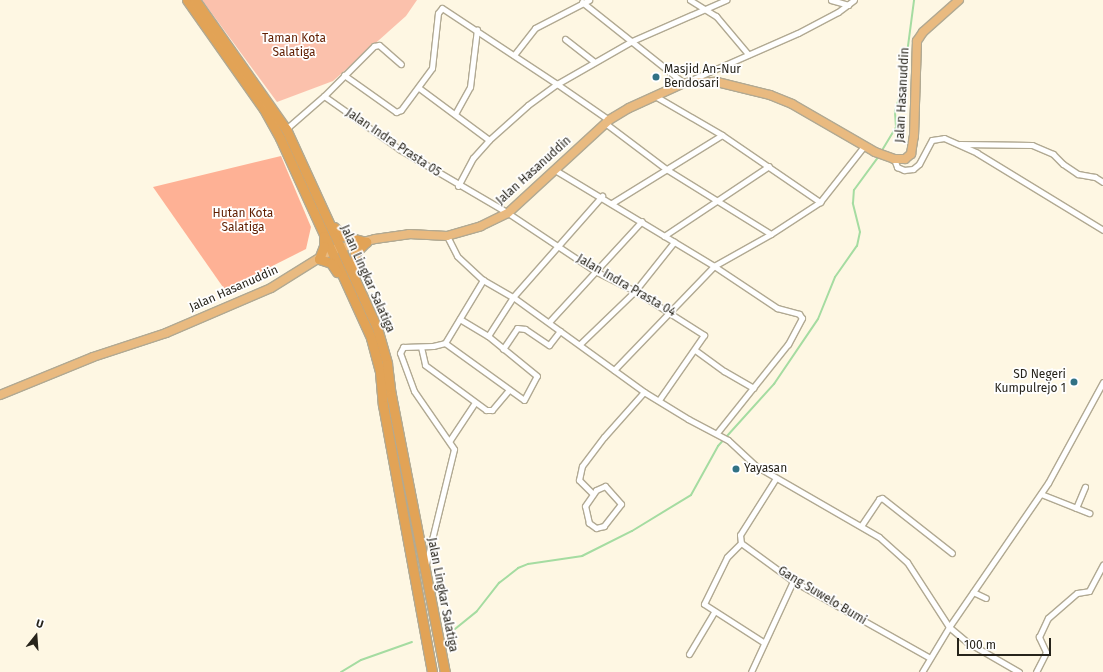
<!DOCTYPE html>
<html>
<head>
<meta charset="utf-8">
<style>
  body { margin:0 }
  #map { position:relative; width:1103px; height:672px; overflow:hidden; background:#fef7e3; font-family:"Fira Sans",sans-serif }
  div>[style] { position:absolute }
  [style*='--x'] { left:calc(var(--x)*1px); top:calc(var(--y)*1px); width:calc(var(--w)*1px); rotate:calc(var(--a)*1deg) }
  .green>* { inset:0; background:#fbc1ac }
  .forest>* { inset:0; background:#feb195 }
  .stream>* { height:2px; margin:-1px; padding:0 1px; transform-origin:1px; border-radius:1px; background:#a5dca1 }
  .roads { filter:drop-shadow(1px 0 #b1a992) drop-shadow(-1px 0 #b1a992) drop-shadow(0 1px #b1a992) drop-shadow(0 -1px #b1a992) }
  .minor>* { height:5px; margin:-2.5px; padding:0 2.5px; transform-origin:2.5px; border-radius:2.5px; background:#fff }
  .primary>* { height:8px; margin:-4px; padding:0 4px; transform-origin:4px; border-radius:4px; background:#e9ba80 }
  .trunk>* { height:9px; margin:-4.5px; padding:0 4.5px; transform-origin:4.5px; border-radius:4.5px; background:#e2a356 }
  .dots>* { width:11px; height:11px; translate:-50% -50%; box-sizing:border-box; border:2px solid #fff; border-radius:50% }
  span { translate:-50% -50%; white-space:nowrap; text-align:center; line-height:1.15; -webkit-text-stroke:3.5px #fff; paint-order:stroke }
  .park-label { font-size:12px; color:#611f02 }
  .poi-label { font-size:12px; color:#27241b }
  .left { translate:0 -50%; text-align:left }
  .right { translate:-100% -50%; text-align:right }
  .street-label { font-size:12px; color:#27241b }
  .north { position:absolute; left:16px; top:616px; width:40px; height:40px; -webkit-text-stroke:3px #fff; paint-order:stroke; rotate:17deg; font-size:11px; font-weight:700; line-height:16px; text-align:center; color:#27241b }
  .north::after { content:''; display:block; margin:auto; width:14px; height:18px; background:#27241b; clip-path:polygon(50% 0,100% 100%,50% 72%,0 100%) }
  .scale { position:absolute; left:957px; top:638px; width:94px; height:18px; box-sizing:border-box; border:2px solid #27241b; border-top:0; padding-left:5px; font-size:12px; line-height:14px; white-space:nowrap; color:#27241b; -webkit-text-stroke:3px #fff; paint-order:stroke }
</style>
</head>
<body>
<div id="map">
  <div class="green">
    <div style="clip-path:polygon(202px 0,417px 0,406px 16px,333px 81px,277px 102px)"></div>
  </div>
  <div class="forest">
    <div style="clip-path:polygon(281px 156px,311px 227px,306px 249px,225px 290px,153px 187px)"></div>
  </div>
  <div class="stream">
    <div style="--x:881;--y:152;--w:29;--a:-59"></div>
    <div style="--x:896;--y:127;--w:16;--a:-94"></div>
    <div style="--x:895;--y:111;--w:28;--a:-73"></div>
    <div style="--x:903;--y:84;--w:85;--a:-82.5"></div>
    <div style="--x:455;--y:629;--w:28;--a:-39"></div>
    <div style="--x:477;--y:611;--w:36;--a:-52"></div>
    <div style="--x:499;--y:583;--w:24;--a:-38"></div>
    <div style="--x:518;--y:568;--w:11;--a:-22"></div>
    <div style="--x:528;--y:564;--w:55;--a:-8.4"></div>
    <div style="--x:582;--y:556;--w:56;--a:-26.6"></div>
    <div style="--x:632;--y:531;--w:69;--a:-31.4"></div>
    <div style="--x:691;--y:495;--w:56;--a:-61.1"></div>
    <div style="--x:718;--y:446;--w:84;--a:-47.9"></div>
    <div style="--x:774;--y:384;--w:78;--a:-55.9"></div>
    <div style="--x:818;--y:319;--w:45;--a:-68"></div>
    <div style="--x:835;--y:277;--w:38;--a:-55"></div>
    <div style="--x:857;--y:246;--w:14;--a:-78"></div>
    <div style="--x:860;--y:232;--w:30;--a:-104"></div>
    <div style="--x:853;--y:203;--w:13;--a:-86"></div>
    <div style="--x:854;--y:190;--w:42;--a:-53.7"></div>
    <div style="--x:341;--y:672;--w:23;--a:-31"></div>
    <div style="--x:361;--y:660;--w:54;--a:-19.4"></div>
  </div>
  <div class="roads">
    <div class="minor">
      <div style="--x:690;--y:0;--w:31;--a:32"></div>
      <div style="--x:716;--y:16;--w:50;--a:49.9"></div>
      <div style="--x:831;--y:0;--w:18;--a:16"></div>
      <div style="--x:582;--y:2;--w:130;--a:38.5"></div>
      <div style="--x:684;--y:83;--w:124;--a:-23.7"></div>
      <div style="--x:798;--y:33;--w:45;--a:-27.7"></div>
      <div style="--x:838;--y:12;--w:20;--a:-37"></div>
      <div style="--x:565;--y:39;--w:37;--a:38"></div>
      <div style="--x:514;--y:55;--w:34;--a:-52"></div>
      <div style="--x:535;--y:28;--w:61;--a:-27.4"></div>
      <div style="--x:344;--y:75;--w:64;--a:35.4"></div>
      <div style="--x:396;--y:112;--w:5;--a:-22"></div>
      <div style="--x:401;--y:110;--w:52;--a:-53.6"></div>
      <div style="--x:432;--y:68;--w:55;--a:-83.8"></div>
      <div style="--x:438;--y:13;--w:6;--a:-51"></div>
      <div style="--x:442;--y:8;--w:138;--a:33.5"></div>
      <div style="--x:557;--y:84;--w:86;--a:-29.8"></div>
      <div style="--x:632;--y:41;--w:103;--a:-23.6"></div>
      <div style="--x:419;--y:88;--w:87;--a:36.6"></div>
      <div style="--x:324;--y:96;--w:92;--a:35.2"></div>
      <div style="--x:399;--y:149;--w:126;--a:30.4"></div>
      <div style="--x:508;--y:213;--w:105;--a:33.7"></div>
      <div style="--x:595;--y:271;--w:45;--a:26.6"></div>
      <div style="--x:635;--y:291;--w:82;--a:32.5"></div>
      <div style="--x:704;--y:335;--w:79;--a:124.7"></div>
      <div style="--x:655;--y:96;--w:78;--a:30.2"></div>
      <div style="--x:722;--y:135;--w:119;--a:34.4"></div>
      <div style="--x:455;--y:114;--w:31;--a:-61"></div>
      <div style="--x:470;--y:87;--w:58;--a:-83.1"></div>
      <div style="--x:605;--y:123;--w:76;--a:37"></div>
      <div style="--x:666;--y:169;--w:123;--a:31.8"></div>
      <div style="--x:286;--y:129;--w:50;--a:-41"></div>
      <div style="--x:324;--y:96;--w:71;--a:-45"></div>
      <div style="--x:374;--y:46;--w:5;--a:-11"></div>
      <div style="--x:379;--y:45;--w:29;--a:41"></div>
      <div style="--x:960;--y:144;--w:72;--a:0.8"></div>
      <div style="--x:1032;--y:145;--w:23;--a:23"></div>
      <div style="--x:1053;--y:154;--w:14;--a:45"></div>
      <div style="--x:1063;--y:164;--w:18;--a:34"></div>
      <div style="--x:1078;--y:174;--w:17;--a:10"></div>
      <div style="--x:1095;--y:177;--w:9;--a:32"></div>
      <div style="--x:894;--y:159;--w:9;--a:69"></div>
      <div style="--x:897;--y:167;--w:8;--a:23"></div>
      <div style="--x:904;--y:170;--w:9;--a:-6"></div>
      <div style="--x:913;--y:169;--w:8;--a:-40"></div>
      <div style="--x:919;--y:164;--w:27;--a:-62"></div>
      <div style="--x:932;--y:140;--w:12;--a:-9"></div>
      <div style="--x:944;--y:138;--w:36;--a:24"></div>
      <div style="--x:977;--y:153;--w:148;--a:31.4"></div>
      <div style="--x:555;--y:170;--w:186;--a:31.1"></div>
      <div style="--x:714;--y:266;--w:76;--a:33.7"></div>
      <div style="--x:777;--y:308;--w:23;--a:15"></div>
      <div style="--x:799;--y:314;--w:5;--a:53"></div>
      <div style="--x:802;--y:318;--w:30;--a:118"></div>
      <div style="--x:788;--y:344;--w:114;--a:128.6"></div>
      <div style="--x:458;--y:186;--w:32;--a:-62"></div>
      <div style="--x:473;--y:158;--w:24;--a:-48"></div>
      <div style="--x:489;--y:140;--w:52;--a:-41.9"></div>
      <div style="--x:528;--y:105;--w:36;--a:-36"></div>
      <div style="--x:557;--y:84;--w:63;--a:34.7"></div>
      <div style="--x:612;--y:203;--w:129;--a:-31.7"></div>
      <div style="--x:447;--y:236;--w:22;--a:63"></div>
      <div style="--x:457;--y:256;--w:35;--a:43"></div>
      <div style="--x:483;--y:280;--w:34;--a:30"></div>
      <div style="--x:513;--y:297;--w:162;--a:35.9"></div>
      <div style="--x:644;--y:392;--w:52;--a:31.5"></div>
      <div style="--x:688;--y:419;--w:45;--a:27.7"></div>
      <div style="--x:728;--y:440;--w:38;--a:43"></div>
      <div style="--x:756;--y:466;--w:142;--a:30"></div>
      <div style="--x:879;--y:537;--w:38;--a:42"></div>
      <div style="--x:907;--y:562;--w:77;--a:57.1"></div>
      <div style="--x:949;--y:627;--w:23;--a:40"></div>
      <div style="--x:967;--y:642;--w:60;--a:30"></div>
      <div style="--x:664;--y:236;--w:126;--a:-33.7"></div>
      <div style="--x:549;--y:322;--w:137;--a:-47.4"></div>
      <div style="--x:488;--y:336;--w:46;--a:-57.3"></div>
      <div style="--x:513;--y:297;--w:135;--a:-48.6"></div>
      <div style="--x:445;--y:343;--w:97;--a:35.8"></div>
      <div style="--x:524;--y:400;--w:27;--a:-62"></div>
      <div style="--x:537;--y:376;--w:63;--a:-140.8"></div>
      <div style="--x:488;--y:336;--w:33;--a:-149"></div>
      <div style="--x:580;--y:344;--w:76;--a:-43.9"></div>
      <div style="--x:635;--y:291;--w:63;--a:-51.5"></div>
      <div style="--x:421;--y:347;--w:18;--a:77"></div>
      <div style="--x:425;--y:365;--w:76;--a:36.4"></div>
      <div style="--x:486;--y:410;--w:6;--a:0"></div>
      <div style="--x:492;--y:410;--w:25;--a:-50"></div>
      <div style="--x:503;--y:349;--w:25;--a:-56"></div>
      <div style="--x:517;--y:328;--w:8;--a:7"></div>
      <div style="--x:525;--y:329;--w:29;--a:34"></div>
      <div style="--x:549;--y:345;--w:18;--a:-52"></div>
      <div style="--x:695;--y:350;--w:36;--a:36"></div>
      <div style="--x:724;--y:371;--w:34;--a:30"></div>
      <div style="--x:614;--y:370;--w:144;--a:-46.1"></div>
      <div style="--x:714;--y:266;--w:65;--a:-29.3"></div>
      <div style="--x:771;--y:234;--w:59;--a:-33.1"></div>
      <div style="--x:820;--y:202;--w:71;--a:-51.8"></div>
      <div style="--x:450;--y:440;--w:43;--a:-56.3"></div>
      <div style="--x:776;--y:478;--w:67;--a:122.3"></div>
      <div style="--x:740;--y:535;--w:8;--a:83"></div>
      <div style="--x:741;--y:543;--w:64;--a:36.2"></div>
      <div style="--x:793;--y:581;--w:157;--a:29.3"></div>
      <div style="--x:605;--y:486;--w:24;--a:48"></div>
      <div style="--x:621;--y:504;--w:28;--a:128"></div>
      <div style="--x:604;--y:526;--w:8;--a:166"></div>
      <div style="--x:596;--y:528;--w:9;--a:-144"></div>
      <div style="--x:589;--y:523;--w:17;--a:-103"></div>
      <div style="--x:585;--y:506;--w:19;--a:-55"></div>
      <div style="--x:596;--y:490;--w:10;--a:-24"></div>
      <div style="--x:593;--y:494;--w:20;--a:-135"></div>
      <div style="--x:579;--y:480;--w:14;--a:-78"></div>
      <div style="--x:582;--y:466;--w:36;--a:-53"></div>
      <div style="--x:604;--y:437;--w:60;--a:-48.4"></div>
      <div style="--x:1041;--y:494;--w:52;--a:21.6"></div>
      <div style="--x:1076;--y:508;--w:23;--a:-67"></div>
      <div style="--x:861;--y:526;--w:32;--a:-56"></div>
      <div style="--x:879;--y:499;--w:3;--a:-18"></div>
      <div style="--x:882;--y:498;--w:89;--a:38.2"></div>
      <div style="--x:741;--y:543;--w:20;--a:135"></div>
      <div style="--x:727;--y:557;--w:52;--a:116.1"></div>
      <div style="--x:704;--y:604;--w:70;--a:32.8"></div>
      <div style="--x:426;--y:564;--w:118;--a:-76.3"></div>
      <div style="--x:454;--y:449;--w:70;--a:-124.6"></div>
      <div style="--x:414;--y:391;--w:40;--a:-110.2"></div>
      <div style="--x:400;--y:353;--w:7;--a:-63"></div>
      <div style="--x:403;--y:347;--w:30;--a:-2"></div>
      <div style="--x:433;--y:346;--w:12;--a:-14"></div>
      <div style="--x:445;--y:343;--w:74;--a:-58.9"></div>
      <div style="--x:973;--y:592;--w:14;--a:25"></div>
      <div style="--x:689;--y:654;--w:49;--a:-59.2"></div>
      <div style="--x:751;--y:672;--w:100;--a:-65.2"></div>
      <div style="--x:922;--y:672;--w:52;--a:-59"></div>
      <div style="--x:949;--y:627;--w:175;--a:-55.5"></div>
      <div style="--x:1048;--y:483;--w:115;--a:-61.4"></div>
      <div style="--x:1036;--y:672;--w:22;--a:-63"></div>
      <div style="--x:1046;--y:652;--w:17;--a:-115"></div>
      <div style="--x:1039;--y:637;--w:21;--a:-65"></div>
      <div style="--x:1048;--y:618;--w:38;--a:-41"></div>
      <div style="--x:1077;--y:593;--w:12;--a:-9"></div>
      <div style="--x:1089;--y:591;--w:30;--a:-62"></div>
    </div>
    <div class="primary">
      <div style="--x:0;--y:395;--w:100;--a:-22.2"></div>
      <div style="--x:93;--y:357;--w:77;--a:-18.2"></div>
      <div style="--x:166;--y:333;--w:114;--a:-23.2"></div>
      <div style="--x:271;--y:288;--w:72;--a:-31.9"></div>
      <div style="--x:332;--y:250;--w:44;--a:-14.3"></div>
      <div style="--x:375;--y:239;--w:34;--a:-8"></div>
      <div style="--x:409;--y:234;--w:38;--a:3"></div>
      <div style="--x:447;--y:236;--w:35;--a:-16"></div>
      <div style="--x:481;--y:226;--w:30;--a:-26"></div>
      <div style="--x:508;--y:213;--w:137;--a:-42.6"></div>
      <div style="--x:609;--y:120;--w:23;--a:-31"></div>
      <div style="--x:629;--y:108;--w:60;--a:-24.4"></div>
      <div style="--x:684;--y:83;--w:33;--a:-2"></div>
      <div style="--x:717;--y:82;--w:55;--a:13.8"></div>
      <div style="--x:770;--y:95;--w:24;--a:22"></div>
      <div style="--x:792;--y:104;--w:96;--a:30"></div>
      <div style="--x:875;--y:152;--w:20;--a:20"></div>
      <div style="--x:894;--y:159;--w:11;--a:0"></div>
      <div style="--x:905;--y:159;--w:8;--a:-40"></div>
      <div style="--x:911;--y:154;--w:18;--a:-81"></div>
      <div style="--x:914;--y:136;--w:95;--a:-88.2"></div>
      <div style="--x:917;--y:41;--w:11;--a:-56"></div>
      <div style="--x:923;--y:32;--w:48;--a:-41.6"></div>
    </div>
    <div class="trunk">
      <div style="--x:187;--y:0;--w:133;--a:54.8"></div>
      <div style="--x:264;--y:109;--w:33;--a:61"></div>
      <div style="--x:280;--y:138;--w:220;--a:65.5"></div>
      <div style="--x:371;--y:338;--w:35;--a:75"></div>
      <div style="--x:380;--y:372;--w:33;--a:85"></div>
      <div style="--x:383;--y:405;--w:271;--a:79.6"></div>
      <div style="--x:195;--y:0;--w:158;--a:54.8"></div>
      <div style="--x:286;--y:129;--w:219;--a:65.4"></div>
      <div style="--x:377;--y:328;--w:37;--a:74"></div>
      <div style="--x:387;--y:364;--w:31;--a:83"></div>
      <div style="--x:391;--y:395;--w:282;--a:79"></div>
      <div style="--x:334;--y:227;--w:13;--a:45"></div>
      <div style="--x:343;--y:236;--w:24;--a:15"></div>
      <div style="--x:324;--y:236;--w:10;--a:90"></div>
      <div style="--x:324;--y:246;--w:14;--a:111"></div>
      <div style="--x:319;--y:259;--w:13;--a:18"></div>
      <div style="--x:331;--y:263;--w:11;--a:56"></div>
      <div style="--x:356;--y:273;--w:20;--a:-93"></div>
      <div style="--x:355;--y:253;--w:16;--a:-45"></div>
    </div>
  </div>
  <div class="dots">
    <div style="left:656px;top:77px;background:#317285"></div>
    <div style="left:1074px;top:382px;background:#317285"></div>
    <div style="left:736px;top:469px;background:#317285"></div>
  </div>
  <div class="park-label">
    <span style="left:294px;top:46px">Taman Kota<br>Salatiga</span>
    <span style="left:243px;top:221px">Hutan Kota<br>Salatiga</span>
  </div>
  <div class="poi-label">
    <span class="left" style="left:664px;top:77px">Masjid An-Nur<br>Bendosari</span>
    <span class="right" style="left:1066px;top:382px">SD Negeri<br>Kumpulrejo 1</span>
    <span class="left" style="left:744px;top:469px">Yayasan</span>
  </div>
  <div class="street-label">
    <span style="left:903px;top:95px;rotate:-87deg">Jalan Hasanuddin</span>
    <span style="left:393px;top:143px;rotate:34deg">Jalan Indra Prasta 05</span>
    <span style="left:534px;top:171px;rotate:-42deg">Jalan Hasanuddin</span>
    <span style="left:367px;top:279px;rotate:66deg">Jalan Lingkar Salatiga</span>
    <span style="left:626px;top:286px;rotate:30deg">Jalan Indra Prasta 04</span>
    <span style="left:234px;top:289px;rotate:-24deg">Jalan Hasanuddin</span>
    <span style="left:442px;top:595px;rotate:79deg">Jalan Lingkar Salatiga</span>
    <span style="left:822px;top:596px;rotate:31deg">Gang Suwelo Bumi</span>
  </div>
  <div class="north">U</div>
  <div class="scale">100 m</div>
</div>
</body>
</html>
